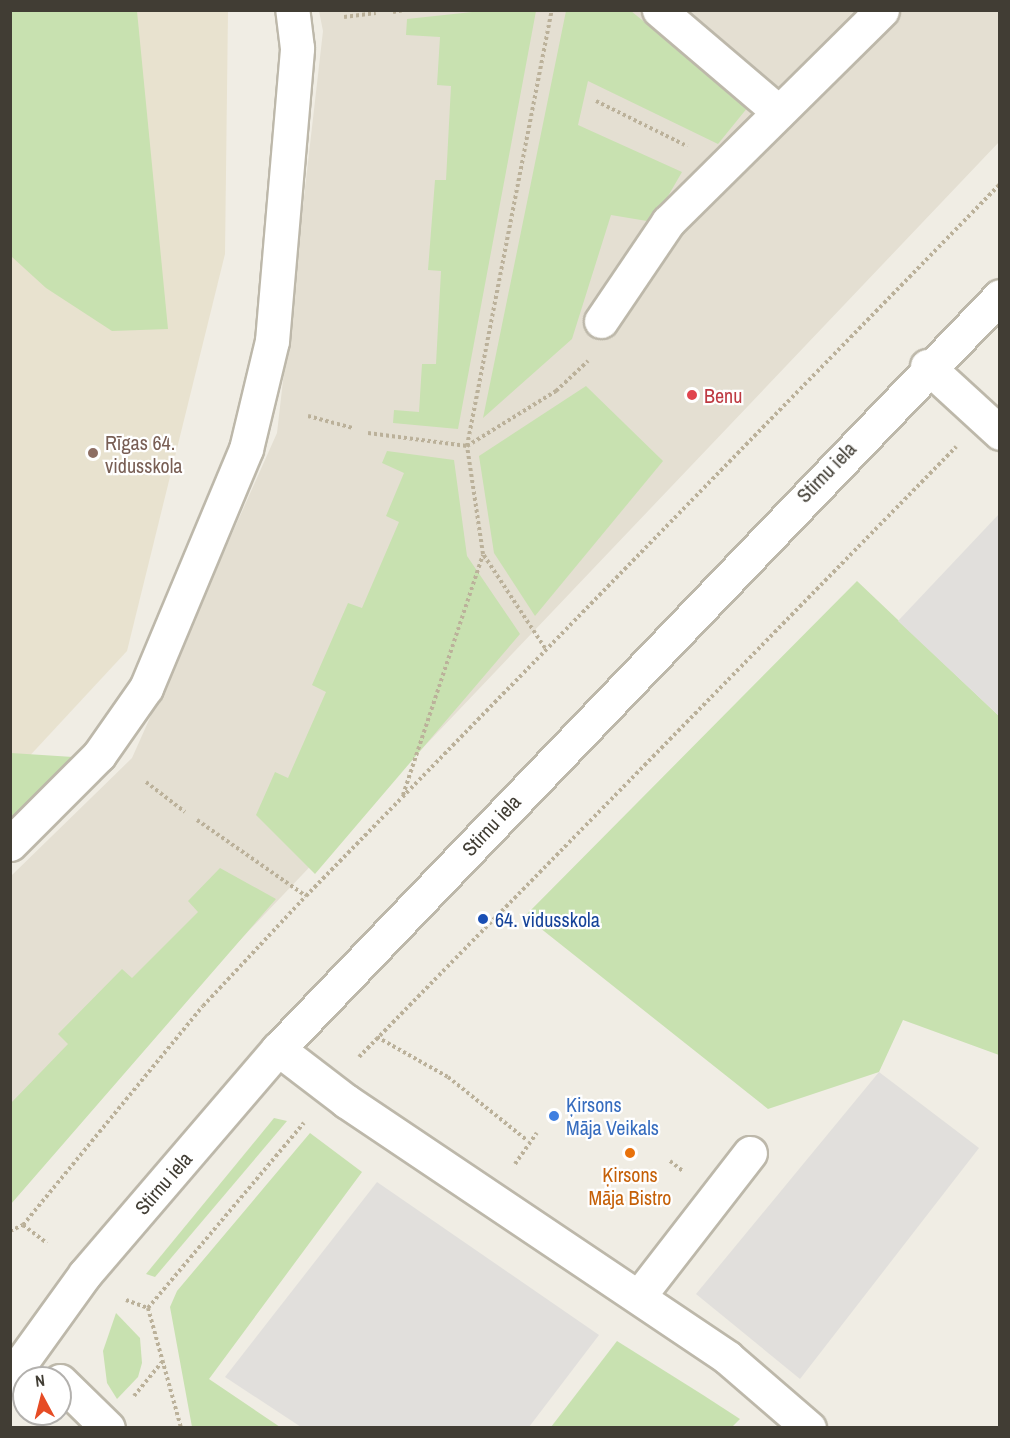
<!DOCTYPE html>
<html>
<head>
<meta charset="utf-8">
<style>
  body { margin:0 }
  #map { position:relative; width:1010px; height:1438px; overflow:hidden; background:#f0ede4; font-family:"Archivo Narrow",sans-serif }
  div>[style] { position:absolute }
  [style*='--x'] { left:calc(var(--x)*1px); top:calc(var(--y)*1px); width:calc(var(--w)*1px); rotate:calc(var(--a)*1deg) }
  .residential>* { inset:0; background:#e4dfd2 }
  .education>* { inset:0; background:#e8e2cf }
  .green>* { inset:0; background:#c8e1b0 }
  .parking>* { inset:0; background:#e1dfdc }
  .path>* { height:4px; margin-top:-2px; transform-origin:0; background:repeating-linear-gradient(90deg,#bbb19a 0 3px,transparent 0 6px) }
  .roads { filter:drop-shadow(2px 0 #bdb8aa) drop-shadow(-2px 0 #bdb8aa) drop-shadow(0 2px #bdb8aa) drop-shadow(0 -2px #bdb8aa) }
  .minor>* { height:33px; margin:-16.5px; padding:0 16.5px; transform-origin:16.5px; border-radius:16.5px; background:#fff }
  .dots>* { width:16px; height:16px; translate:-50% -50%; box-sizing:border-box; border:3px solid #fff; border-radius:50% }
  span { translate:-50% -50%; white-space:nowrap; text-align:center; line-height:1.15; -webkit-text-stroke:4.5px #fff; paint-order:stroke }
  .health-label { font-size:20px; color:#be3a42 }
  .left { translate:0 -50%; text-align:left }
  .education-label { font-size:20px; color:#785e54 }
  .street-label { font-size:20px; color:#413d34 }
  .transit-label { font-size:20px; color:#164399 }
  .shop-label { font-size:20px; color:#366cbe }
  .food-label { font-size:20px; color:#c56008 }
  .frame { position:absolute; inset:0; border:12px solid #413d34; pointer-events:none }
  .north { position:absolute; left:12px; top:1366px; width:60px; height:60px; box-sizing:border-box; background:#fff; border:2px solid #b3b1ae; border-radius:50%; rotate:353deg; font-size:16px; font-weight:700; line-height:24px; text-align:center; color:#413d34 }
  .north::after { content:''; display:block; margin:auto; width:21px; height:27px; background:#e64c25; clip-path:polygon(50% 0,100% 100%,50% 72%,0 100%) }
</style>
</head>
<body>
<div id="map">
  <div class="residential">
    <div style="clip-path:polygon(319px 11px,999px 11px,999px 142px,11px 1181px,11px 876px,132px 758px,277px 433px,323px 31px)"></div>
  </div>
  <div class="education">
    <div style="clip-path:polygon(11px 11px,228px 11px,225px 254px,127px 651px,11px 776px)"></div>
  </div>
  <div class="green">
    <div style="clip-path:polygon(491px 10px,536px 11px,458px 429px,393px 423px,394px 410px,419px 412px,422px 364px,436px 364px,441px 271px,428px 270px,435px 180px,446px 180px,451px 86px,437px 85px,440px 37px,406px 35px,407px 19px)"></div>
    <div style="clip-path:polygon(10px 11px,137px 11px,168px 329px,112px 331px,46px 288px,12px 257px)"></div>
    <div style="clip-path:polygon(566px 11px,631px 11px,748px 107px,718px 144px,588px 81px,578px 125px,682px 172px,653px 222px,611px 215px,572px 339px,483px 418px)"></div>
    <div style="clip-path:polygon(586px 386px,663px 461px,535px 616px,494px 553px,479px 456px)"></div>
    <div style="clip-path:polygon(387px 451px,454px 460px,467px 556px,520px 634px,315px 874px,256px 815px,275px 772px,288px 778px,326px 692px,312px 685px,348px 603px,362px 608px,399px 522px,386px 516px,404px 473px,382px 463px)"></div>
    <div style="clip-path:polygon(857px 581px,999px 716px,999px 1055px,903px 1020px,879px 1072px,768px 1109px,525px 916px)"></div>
    <div style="clip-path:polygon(11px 753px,73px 757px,11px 819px,10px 753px)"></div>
    <div style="clip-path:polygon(220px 868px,276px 899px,11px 1204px,11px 1103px,68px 1044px,58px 1034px,122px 969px,132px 978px,198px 912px,188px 901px)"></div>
    <div style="clip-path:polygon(274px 1118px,287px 1121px,155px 1277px,146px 1274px)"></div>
    <div style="clip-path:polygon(310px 1133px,362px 1172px,209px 1379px,280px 1427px,192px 1427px,170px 1307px,177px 1291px)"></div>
    <div style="clip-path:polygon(116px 1313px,140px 1338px,142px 1363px,138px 1377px,117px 1399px,107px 1383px,103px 1351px)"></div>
    <div style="clip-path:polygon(617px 1341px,703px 1395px,740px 1419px,731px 1428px,551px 1427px)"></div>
  </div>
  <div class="parking">
    <div style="clip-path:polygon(999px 514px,999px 716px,898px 621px)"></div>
    <div style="clip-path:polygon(879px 1072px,979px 1148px,800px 1379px,696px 1294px)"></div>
    <div style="clip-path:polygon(377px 1182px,599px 1335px,529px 1427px,301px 1427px,225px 1377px)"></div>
  </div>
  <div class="path">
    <div style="--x:393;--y:12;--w:11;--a:-10"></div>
    <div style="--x:344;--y:17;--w:32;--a:-7"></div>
    <div style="--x:596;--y:101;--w:102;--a:26.3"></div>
    <div style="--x:308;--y:416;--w:47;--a:14.9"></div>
    <div style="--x:368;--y:433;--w:100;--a:7.5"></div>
    <div style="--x:467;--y:446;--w:105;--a:-31.7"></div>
    <div style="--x:556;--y:391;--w:44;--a:-43.2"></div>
    <div style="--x:545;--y:648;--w:113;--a:-123.4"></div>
    <div style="--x:483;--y:554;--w:109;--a:-98.4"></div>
    <div style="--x:467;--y:446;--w:444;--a:-79"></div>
    <div style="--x:146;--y:782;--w:49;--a:37.6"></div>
    <div style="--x:403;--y:795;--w:253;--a:-71.6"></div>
    <div style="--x:197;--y:820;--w:133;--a:34.9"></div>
    <div style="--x:377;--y:1037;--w:81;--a:29.4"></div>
    <div style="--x:448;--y:1077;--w:102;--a:38.7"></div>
    <div style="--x:359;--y:1057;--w:854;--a:-45.62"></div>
    <div style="--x:670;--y:1161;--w:16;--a:38"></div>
    <div style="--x:515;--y:1164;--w:38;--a:-55"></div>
    <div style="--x:23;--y:1225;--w:30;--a:37"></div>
    <div style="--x:10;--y:1231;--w:14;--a:-25"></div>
    <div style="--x:23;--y:1225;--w:283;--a:-50.6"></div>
    <div style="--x:203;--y:1006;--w:151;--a:-46.9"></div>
    <div style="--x:306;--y:896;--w:994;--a:-45.73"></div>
    <div style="--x:126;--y:1300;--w:23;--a:20"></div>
    <div style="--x:148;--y:1308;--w:124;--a:74.6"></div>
    <div style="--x:148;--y:1308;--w:242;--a:-49.9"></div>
    <div style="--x:134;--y:1396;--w:44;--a:-50.5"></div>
  </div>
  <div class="roads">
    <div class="minor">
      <div style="--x:659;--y:10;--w:157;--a:40.4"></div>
      <div style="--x:601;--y:321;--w:120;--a:-55.9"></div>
      <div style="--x:668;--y:222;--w:301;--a:-44.7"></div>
      <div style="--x:927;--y:366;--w:99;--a:42.5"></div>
      <div style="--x:10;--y:844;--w:126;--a:-45"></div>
      <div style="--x:99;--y:755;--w:82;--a:-55"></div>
      <div style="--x:146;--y:688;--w:259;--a:-67.3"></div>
      <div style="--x:246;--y:449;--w:111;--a:-76.5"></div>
      <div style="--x:272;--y:341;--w:294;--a:-85.1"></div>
      <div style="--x:297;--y:48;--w:38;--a:-97"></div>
      <div style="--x:278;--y:1049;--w:86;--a:37.4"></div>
      <div style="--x:346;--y:1101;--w:460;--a:33.9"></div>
      <div style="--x:728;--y:1358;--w:107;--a:40.8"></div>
      <div style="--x:639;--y:1296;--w:181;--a:-52.2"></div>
      <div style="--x:10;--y:1378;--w:128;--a:-54.2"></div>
      <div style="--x:85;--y:1274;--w:296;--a:-49.4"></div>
      <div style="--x:278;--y:1049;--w:1043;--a:-46.2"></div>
      <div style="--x:60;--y:1381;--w:67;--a:44.4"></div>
    </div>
  </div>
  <div class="dots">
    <div style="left:692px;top:395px;background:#e0444e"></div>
    <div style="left:93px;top:453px;background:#8d6e63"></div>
    <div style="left:483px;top:919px;background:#1a4fb4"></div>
    <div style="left:554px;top:1116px;background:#3f7fe0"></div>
    <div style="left:630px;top:1153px;background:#e8710a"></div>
  </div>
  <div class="health-label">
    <span class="left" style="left:704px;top:395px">Benu</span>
  </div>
  <div class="education-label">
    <span class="left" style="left:105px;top:454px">Rīgas 64.<br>vidusskola</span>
  </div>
  <div class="street-label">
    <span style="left:826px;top:472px;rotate:-46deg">Stirnu iela</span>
    <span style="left:491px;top:825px;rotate:-47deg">Stirnu iela</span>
    <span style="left:163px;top:1183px;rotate:-49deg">Stirnu iela</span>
  </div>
  <div class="transit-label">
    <span class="left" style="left:495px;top:919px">64. vidusskola</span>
  </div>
  <div class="shop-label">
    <span class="left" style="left:566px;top:1116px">Ķirsons<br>Māja Veikals</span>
  </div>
  <div class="food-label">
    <span style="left:630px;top:1186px">Ķirsons<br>Māja Bistro</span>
  </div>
  <div class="frame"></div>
  <div class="north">N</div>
</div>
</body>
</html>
